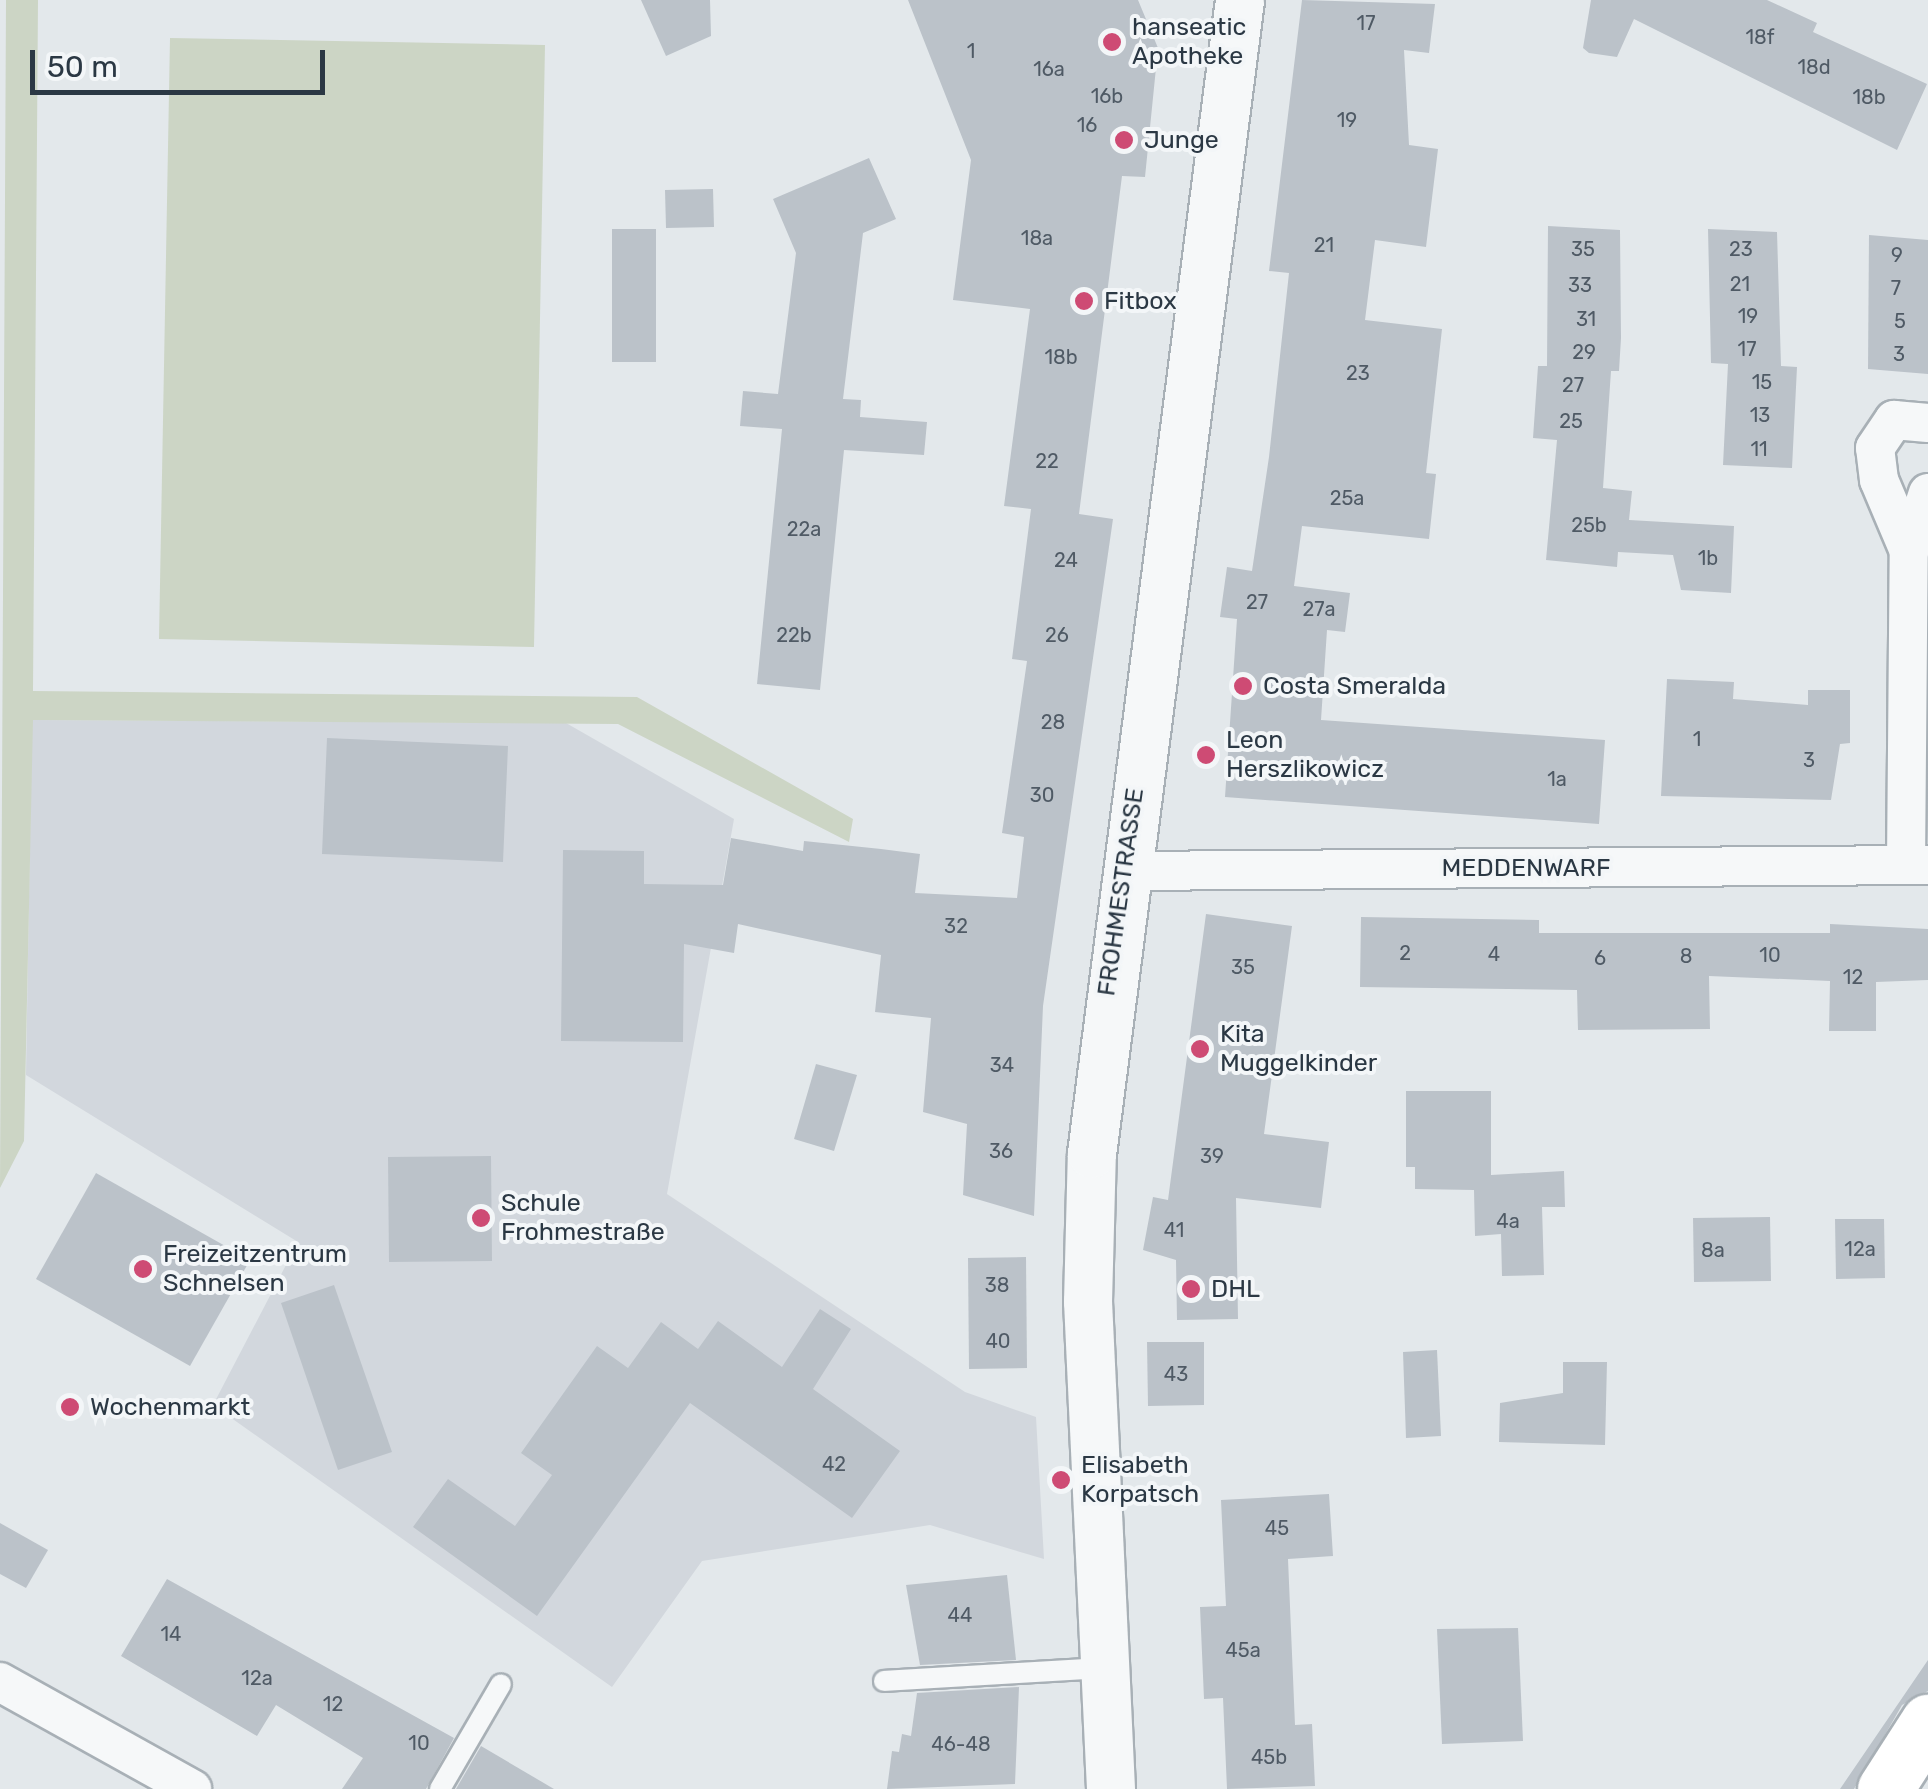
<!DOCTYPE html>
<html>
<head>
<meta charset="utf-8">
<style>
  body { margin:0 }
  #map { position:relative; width:1928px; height:1789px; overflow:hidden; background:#e3e8eb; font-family:Rubik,sans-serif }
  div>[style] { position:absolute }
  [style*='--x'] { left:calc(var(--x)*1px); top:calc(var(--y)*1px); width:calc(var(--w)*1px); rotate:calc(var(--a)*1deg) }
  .built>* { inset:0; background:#d2d7dd }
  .green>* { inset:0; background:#ccd5c5 }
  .building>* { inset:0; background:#bbc2c9 }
  .roads { filter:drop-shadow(2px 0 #a8b0b6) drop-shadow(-2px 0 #a8b0b6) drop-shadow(0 2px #a8b0b6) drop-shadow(0 -2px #a8b0b6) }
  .service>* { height:20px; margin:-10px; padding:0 10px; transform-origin:10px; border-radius:10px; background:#f6f8f9 }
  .minor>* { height:38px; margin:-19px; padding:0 19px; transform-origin:19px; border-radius:19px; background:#f6f8f9 }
  .tertiary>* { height:48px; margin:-24px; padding:0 24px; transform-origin:24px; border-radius:24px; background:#f6f8f9 }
  .motorway>* { height:55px; margin:-27.5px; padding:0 27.5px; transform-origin:27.5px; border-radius:27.5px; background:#fff }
  .dots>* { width:28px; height:28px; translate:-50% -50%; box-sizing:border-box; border:5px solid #f3f6f8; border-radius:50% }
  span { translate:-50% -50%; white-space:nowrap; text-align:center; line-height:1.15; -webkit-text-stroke:8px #f3f6f8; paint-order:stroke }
  .number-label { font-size:20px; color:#4f5a65 }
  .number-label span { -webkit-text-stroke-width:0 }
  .poi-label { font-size:25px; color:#2b3844 }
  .left { translate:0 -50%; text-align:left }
  .street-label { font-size:25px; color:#2b3844 }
  .scale { position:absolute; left:30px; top:50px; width:295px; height:45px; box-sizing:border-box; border:5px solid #2b3844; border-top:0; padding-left:12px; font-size:30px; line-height:35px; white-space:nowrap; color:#2b3844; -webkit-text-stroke:8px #f3f6f8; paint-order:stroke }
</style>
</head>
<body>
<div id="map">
  <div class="built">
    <div style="clip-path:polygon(32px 720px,566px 723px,734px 819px,667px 1194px,965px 1392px,1036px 1417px,1044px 1559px,930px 1525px,702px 1561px,612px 1687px,213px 1405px,298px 1242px,26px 1075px)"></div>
  </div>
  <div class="green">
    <div style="clip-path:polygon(6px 0,38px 0,33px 691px,637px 697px,853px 819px,849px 842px,618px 724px,33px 720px,24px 1141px,0 1188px)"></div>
    <div style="clip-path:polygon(170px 38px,545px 45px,534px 647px,159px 639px)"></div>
  </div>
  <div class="building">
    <div style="clip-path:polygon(641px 0,710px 0,711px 36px,666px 56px)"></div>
    <div style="clip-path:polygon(908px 0,1138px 0,1158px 48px,1145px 177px,1122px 176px,1079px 514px,1113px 519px,1043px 1006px,1034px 1216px,963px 1195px,967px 1124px,923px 1112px,931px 1018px,875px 1012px,881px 955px,738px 924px,734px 953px,684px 944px,683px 1042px,561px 1041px,563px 850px,644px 851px,644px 884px,723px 885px,731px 838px,803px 851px,804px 841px,881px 849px,920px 854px,915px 893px,1017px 898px,1024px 837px,1002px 833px,1027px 661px,1012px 659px,1031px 509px,1004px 506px,1030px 309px,953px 300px,971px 160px)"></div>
    <div style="clip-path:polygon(1302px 0,1435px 4px,1429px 53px,1404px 50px,1409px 145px,1438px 149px,1426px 247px,1375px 240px,1365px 320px,1442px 329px,1426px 473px,1436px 474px,1429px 539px,1302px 526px,1294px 586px,1350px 593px,1345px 632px,1327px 630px,1321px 720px,1605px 740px,1599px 824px,1225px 797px,1237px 619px,1220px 617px,1227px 567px,1252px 571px,1269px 457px,1289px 273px,1269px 271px)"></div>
    <div style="clip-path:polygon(1591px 0,1767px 0,1817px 23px,1813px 32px,1927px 84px,1897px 150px,1634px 19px,1617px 57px,1589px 53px,1583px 48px)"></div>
    <div style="clip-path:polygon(869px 158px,896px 219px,863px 233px,843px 399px,861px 400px,860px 417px,927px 422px,924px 455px,844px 450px,820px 690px,757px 684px,782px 429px,740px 426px,743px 391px,778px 394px,796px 253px,773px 199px)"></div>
    <div style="clip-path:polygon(713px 189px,714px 227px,666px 228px,665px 190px)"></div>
    <div style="clip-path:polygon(1548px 226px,1620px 230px,1621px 338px,1619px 371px,1611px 371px,1603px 488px,1632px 491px,1629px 520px,1734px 526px,1731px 593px,1681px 590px,1673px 555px,1618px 552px,1617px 567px,1546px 560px,1557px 440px,1533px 438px,1538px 366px,1547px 366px)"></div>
    <div style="clip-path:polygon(612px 229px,656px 229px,656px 362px,612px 362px)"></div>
    <div style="clip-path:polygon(1708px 229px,1777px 232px,1781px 366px,1797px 367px,1792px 468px,1723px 465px,1728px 364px,1711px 363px)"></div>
    <div style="clip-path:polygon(1869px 235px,1928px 240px,1928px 374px,1868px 369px)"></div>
    <div style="clip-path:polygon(1667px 679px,1734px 682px,1733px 699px,1808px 705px,1808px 690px,1850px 690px,1850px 743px,1840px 744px,1831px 800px,1661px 796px)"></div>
    <div style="clip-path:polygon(327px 738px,508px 746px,503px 862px,322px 854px)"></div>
    <div style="clip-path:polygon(1206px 914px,1292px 926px,1264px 1134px,1329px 1142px,1321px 1208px,1236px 1198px,1238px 1319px,1177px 1320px,1176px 1260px,1143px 1250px,1153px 1197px,1168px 1200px)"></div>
    <div style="clip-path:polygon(1361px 917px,1539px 920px,1539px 933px,1830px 933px,1830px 924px,1928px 929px,1928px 980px,1876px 982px,1876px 1031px,1829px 1031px,1830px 981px,1709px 976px,1710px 1029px,1578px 1030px,1577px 990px,1360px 987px)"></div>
    <div style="clip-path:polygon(816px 1064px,857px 1075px,834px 1151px,794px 1139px)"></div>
    <div style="clip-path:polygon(1406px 1091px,1491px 1091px,1491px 1175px,1564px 1171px,1565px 1207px,1542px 1207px,1544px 1275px,1502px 1276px,1501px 1234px,1475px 1236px,1474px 1190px,1415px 1189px,1415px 1167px,1406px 1167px)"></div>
    <div style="clip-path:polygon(491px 1156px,492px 1261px,389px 1262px,388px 1157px)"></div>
    <div style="clip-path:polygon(96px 1173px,250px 1260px,190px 1366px,36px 1279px)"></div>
    <div style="clip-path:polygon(1770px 1217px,1771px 1281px,1694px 1282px,1693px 1218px)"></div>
    <div style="clip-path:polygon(1835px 1219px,1884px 1219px,1885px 1278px,1836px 1279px)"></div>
    <div style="clip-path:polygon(1026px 1257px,1027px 1368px,969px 1369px,968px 1258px)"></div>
    <div style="clip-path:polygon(334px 1285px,392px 1452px,338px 1470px,281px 1303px)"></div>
    <div style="clip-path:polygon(820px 1309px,851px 1329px,813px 1389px,900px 1451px,852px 1518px,690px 1403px,537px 1616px,413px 1527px,448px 1479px,515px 1526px,552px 1475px,521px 1453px,597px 1346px,628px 1368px,661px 1322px,698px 1349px,718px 1321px,782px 1367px)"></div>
    <div style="clip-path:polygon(1147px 1342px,1204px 1342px,1204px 1405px,1148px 1406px)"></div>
    <div style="clip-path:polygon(1437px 1350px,1441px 1436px,1406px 1438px,1403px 1352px)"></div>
    <div style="clip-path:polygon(1563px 1362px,1607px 1362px,1605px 1445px,1499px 1442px,1500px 1403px,1563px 1393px)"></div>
    <div style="clip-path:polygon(1329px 1494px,1333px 1556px,1288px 1559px,1295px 1725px,1312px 1724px,1315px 1786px,1227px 1789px,1223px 1698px,1204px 1699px,1200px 1607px,1226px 1606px,1221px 1500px)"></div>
    <div style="clip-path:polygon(0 1523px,48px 1550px,26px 1588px,0 1574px)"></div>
    <div style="clip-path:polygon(1007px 1575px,1016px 1660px,920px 1665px,906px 1585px)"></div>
    <div style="clip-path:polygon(167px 1579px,454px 1738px,426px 1789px,342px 1789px,363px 1758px,276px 1705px,257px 1736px,121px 1656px)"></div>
    <div style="clip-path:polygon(1518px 1628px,1523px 1741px,1442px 1744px,1437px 1629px)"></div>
    <div style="clip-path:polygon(1928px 1660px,1928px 1691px,1902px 1705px,1854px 1789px,1840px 1789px)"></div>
    <div style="clip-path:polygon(1019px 1687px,1015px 1784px,887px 1789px,892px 1751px,899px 1752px,902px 1734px,911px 1736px,917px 1693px)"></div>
    <div style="clip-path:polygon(481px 1746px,554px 1789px,456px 1789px)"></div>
  </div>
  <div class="roads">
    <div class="service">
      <div style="--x:884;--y:1681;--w:222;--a:-3.4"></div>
      <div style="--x:440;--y:1789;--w:121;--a:-59.8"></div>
    </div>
    <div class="minor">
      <div style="--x:1909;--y:551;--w:77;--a:-112.9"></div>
      <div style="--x:1879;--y:480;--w:32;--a:-97"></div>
      <div style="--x:1875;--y:448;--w:34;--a:-56"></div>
      <div style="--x:1894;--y:420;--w:34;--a:5"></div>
      <div style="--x:1906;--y:864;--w:313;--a:-89.5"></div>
      <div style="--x:1909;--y:551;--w:61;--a:-71.9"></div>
      <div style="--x:1124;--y:871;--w:804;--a:-0.43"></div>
      <div style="--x:0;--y:1682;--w:220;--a:29.1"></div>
    </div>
    <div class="tertiary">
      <div style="--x:1111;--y:1789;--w:488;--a:-92.7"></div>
      <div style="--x:1088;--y:1302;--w:148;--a:-88.5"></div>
      <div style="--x:1092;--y:1154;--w:1163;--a:-82.69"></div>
    </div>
    <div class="motorway">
      <div style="--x:1885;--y:1789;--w:80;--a:-57.3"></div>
    </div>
  </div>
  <div class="dots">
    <div style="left:1112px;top:42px;background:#ce4b74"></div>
    <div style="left:1124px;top:140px;background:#ce4b74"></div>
    <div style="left:1084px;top:301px;background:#ce4b74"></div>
    <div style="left:1243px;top:686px;background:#ce4b74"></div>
    <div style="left:1206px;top:755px;background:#ce4b74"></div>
    <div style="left:1200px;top:1049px;background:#ce4b74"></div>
    <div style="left:481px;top:1218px;background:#ce4b74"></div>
    <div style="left:143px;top:1269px;background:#ce4b74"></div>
    <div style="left:1191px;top:1289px;background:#ce4b74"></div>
    <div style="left:70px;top:1407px;background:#ce4b74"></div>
    <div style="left:1061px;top:1480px;background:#ce4b74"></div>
  </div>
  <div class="number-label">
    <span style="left:1366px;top:23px">17</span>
    <span style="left:1760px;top:37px">18f</span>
    <span style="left:971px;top:51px">1</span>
    <span style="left:1814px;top:67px">18d</span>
    <span style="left:1049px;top:69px">16a</span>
    <span style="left:1107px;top:96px">16b</span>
    <span style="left:1869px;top:97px">18b</span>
    <span style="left:1347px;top:120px">19</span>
    <span style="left:1087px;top:125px">16</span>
    <span style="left:1037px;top:238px">18a</span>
    <span style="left:1324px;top:245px">21</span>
    <span style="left:1583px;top:249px">35</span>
    <span style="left:1741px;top:249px">23</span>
    <span style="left:1897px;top:255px">9</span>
    <span style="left:1740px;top:284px">21</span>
    <span style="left:1580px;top:285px">33</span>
    <span style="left:1896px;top:288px">7</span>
    <span style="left:1748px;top:316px">19</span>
    <span style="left:1586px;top:319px">31</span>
    <span style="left:1900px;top:321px">5</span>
    <span style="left:1747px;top:349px">17</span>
    <span style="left:1584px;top:352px">29</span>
    <span style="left:1899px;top:354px">3</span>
    <span style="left:1061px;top:357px">18b</span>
    <span style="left:1358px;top:373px">23</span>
    <span style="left:1762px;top:382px">15</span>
    <span style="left:1573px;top:385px">27</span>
    <span style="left:1760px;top:415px">13</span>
    <span style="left:1571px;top:421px">25</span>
    <span style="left:1759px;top:449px">11</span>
    <span style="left:1047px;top:461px">22</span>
    <span style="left:1347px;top:498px">25a</span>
    <span style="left:1589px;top:525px">25b</span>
    <span style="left:804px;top:529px">22a</span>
    <span style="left:1708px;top:558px">1b</span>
    <span style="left:1066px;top:560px">24</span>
    <span style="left:1257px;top:602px">27</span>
    <span style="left:1319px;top:609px">27a</span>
    <span style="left:794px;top:635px">22b</span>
    <span style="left:1057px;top:635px">26</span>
    <span style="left:1053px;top:722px">28</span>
    <span style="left:1697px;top:739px">1</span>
    <span style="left:1809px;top:760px">3</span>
    <span style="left:1557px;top:779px">1a</span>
    <span style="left:1042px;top:795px">30</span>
    <span style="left:956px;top:926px">32</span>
    <span style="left:1405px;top:953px">2</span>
    <span style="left:1494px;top:954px">4</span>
    <span style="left:1770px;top:955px">10</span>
    <span style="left:1686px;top:956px">8</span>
    <span style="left:1600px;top:958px">6</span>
    <span style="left:1243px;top:967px">35</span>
    <span style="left:1853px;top:977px">12</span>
    <span style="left:1002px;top:1065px">34</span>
    <span style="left:1001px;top:1151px">36</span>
    <span style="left:1212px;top:1156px">39</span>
    <span style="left:1508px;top:1221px">4a</span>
    <span style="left:1174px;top:1230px">41</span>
    <span style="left:1860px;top:1249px">12a</span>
    <span style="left:1713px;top:1250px">8a</span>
    <span style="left:997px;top:1285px">38</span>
    <span style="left:998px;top:1341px">40</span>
    <span style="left:1176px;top:1374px">43</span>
    <span style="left:834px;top:1464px">42</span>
    <span style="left:1277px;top:1528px">45</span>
    <span style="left:960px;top:1615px">44</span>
    <span style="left:171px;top:1634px">14</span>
    <span style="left:1243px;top:1650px">45a</span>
    <span style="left:257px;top:1678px">12a</span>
    <span style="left:333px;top:1704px">12</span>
    <span style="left:419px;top:1743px">10</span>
    <span style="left:961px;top:1744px">46-48</span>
    <span style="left:1269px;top:1757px">45b</span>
  </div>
  <div class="poi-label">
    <span class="left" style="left:1132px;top:42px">hanseatic<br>Apotheke</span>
    <span class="left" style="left:1144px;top:140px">Junge</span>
    <span class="left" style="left:1104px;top:301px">Fitbox</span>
    <span class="left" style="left:1263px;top:686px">Costa Smeralda</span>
    <span class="left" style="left:1226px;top:755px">Leon<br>Herszlikowicz</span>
    <span class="left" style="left:1220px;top:1049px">Kita<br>Muggelkinder</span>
    <span class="left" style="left:501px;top:1218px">Schule<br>Frohmestraße</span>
    <span class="left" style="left:163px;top:1269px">Freizeitzentrum<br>Schnelsen</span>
    <span class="left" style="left:1211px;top:1289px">DHL</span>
    <span class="left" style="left:90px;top:1407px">Wochenmarkt</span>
    <span class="left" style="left:1081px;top:1480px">Elisabeth<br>Korpatsch</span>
  </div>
  <div class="street-label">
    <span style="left:1526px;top:868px">MEDDENWARF</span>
    <span style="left:1121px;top:892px;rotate:-82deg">FROHMESTRASSE</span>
  </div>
  <div class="scale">50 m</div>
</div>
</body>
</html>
